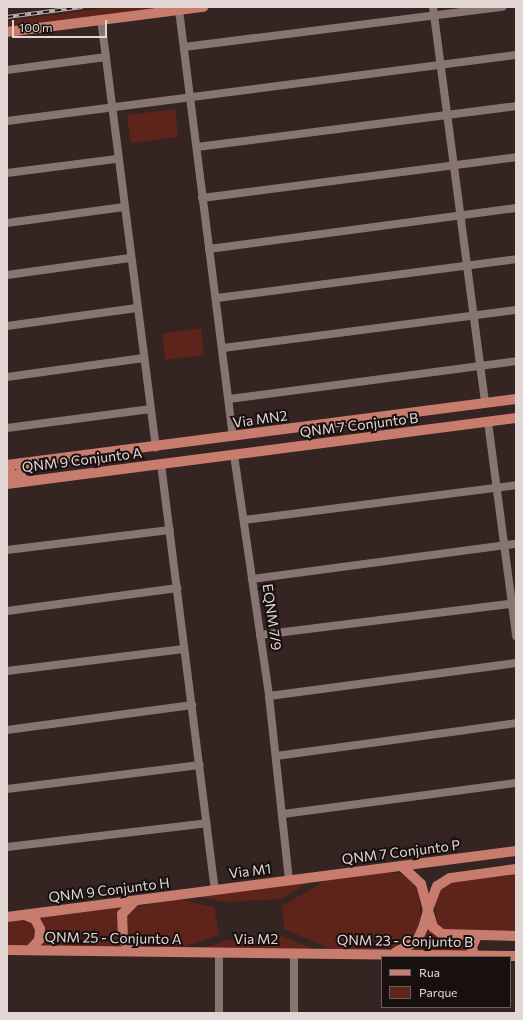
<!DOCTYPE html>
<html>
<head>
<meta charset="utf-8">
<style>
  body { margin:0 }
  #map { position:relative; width:523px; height:1020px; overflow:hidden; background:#342522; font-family:Commissioner,sans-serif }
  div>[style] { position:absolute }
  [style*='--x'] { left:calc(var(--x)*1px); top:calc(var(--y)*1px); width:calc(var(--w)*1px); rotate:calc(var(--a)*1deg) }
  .green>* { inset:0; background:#5e231a }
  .minor>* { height:8px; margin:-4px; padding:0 4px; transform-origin:4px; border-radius:4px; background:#877571 }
  .major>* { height:10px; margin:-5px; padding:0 5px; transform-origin:5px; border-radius:5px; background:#c77c6e }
  .rail>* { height:3.5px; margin-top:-1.75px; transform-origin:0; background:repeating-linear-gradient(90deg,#17100f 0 6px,#beb2b0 0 12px); box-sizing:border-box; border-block:1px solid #beb2b0 }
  span { translate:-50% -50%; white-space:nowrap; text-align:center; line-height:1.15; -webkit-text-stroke:4px #17100f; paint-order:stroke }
  .street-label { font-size:14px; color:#e1d6d4 }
  .frame { position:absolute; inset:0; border:8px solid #e1d6d4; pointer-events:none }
  .legend { position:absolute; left:381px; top:956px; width:130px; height:52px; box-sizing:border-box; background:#17100f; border:1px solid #685f5e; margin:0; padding:5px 7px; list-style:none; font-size:12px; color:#e1d6d4 }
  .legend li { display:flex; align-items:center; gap:8px; height:20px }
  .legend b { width:20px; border:1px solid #685f5e }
  .scale { position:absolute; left:12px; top:20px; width:95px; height:18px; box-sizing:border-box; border:2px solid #e1d6d4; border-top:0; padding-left:5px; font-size:12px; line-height:14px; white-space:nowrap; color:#e1d6d4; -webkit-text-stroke:3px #17100f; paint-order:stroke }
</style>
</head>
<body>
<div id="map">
  <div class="green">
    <div style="clip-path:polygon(114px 7px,161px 7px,7px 29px,7px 21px)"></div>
    <div style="clip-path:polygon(175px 109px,178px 137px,131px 143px,127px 115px)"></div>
    <div style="clip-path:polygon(201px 328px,204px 355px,165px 360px,162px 334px)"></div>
    <div style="clip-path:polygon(389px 872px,406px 875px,418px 887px,421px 918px,413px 939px,391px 948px,333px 950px,284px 929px,282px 906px,328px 879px)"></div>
    <div style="clip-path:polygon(516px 873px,516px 933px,447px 933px,437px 926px,435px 906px,437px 892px,448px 883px)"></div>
    <div style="clip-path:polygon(311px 881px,281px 899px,226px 902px,196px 896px)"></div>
    <div style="clip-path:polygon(177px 899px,214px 907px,219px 935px,180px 948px,133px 945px,127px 940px,127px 913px,132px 908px)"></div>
    <div style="clip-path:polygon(118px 906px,120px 948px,44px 947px,42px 916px)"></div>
    <div style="clip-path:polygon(26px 919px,35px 926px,36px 936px,32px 944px,26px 946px,7px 947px,7px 921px)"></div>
    <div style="clip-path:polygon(427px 925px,439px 939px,470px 940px,467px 952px,408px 951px)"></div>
    <div style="clip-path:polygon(283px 936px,315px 950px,201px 949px,228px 940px)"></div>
  </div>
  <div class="minor">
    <div style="--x:433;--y:7;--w:399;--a:82.5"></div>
    <div style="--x:179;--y:10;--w:430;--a:82.8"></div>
    <div style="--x:101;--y:19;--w:432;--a:82.7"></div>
    <div style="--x:184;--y:47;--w:321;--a:-7.2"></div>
    <div style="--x:7;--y:70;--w:100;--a:-7.5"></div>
    <div style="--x:7;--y:121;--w:513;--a:-7.39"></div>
    <div style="--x:197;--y:147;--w:322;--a:-7.3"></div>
    <div style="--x:7;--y:173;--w:111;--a:-7.3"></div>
    <div style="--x:202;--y:198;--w:317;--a:-7.4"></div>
    <div style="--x:7;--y:223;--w:118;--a:-7.8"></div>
    <div style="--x:209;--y:249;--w:310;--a:-7.6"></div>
    <div style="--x:7;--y:275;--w:124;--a:-7.9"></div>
    <div style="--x:217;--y:298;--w:302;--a:-7.4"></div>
    <div style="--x:7;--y:326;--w:131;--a:-7.9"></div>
    <div style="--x:223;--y:348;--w:295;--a:-7.4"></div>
    <div style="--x:7;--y:377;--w:138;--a:-7.9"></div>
    <div style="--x:229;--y:399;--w:290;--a:-7.5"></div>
    <div style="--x:488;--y:422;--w:216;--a:82.5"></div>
    <div style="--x:7;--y:428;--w:145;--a:-7.5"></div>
    <div style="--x:234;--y:455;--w:244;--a:81.7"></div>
    <div style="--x:269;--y:696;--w:186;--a:83.8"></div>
    <div style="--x:161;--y:464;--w:429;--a:82.8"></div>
    <div style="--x:244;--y:520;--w:274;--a:-7.3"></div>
    <div style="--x:7;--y:550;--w:164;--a:-7"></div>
    <div style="--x:252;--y:579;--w:266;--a:-7.6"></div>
    <div style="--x:7;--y:611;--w:172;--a:-7.7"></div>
    <div style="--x:260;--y:635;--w:258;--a:-7.1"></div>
    <div style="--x:7;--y:671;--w:178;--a:-7.1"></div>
    <div style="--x:269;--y:696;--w:249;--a:-7.6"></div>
    <div style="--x:7;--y:730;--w:187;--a:-7.7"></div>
    <div style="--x:276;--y:756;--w:242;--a:-7.8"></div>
    <div style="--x:7;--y:789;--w:194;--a:-7.1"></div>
    <div style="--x:283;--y:814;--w:235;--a:-7.6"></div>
    <div style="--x:7;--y:847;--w:201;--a:-6.8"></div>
    <div style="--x:294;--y:953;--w:60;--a:90"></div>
    <div style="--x:219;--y:1013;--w:60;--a:-90"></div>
  </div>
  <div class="major">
    <div style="--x:7;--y:32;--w:198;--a:-7.3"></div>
    <div style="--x:7;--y:465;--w:513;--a:-7.39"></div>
    <div style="--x:7;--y:467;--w:9;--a:54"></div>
    <div style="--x:12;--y:474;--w:8;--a:130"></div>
    <div style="--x:28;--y:481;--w:6;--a:-162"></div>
    <div style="--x:22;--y:479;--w:6;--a:-108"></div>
    <div style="--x:20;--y:473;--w:6;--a:-59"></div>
    <div style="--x:23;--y:468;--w:10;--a:-6"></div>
    <div style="--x:7;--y:484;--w:513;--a:-7.39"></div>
    <div style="--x:516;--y:869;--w:67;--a:172.2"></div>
    <div style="--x:450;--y:878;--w:15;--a:148"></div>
    <div style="--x:437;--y:886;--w:26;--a:111"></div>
    <div style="--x:428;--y:910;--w:18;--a:74"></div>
    <div style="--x:433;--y:927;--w:11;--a:38"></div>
    <div style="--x:442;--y:934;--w:74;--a:1.5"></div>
    <div style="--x:25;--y:915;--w:11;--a:22"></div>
    <div style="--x:35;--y:919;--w:11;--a:63"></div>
    <div style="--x:40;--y:929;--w:11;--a:95"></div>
    <div style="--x:39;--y:940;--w:13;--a:132"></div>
    <div style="--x:7;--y:917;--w:513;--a:-7.39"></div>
    <div style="--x:7;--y:950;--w:509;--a:0.68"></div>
    <div style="--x:133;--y:951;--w:15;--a:-132"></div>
    <div style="--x:123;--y:940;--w:26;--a:-92"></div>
    <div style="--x:122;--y:914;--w:18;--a:-45"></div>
    <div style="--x:396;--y:952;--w:24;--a:-28"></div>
    <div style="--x:417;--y:941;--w:17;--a:-66"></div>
    <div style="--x:424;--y:925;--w:16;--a:-75"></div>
    <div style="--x:428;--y:910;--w:27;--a:-105"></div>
    <div style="--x:421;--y:884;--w:26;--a:-137"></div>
    <div style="--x:474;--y:956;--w:9;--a:-103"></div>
    <div style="--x:472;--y:947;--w:12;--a:-66"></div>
  </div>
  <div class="rail">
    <div style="--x:7;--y:17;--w:76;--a:-7.6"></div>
  </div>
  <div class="street-label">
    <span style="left:260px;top:419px;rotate:-8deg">Via MN2</span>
    <span style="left:359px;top:425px;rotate:-7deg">QNM 7 Conjunto B</span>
    <span style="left:82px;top:460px;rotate:-7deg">QNM 9 Conjunto A</span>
    <span style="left:272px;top:617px;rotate:82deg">EQNM 7/9</span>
    <span style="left:401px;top:852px;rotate:-7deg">QNM 7 Conjunto P</span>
    <span style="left:250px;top:871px;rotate:-7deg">Via M1</span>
    <span style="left:109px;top:890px;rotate:-7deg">QNM 9 Conjunto H</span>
    <span style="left:113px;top:938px;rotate:1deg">QNM 25 - Conjunto A</span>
    <span style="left:256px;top:939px">Via M2</span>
    <span style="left:405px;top:941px;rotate:1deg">QNM 23 - Conjunto B</span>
  </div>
  <div class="frame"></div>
  <ul class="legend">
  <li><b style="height:5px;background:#c77c6e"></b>Rua</li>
  <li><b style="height:11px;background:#5e231a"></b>Parque</li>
  </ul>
  <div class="scale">100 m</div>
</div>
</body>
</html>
